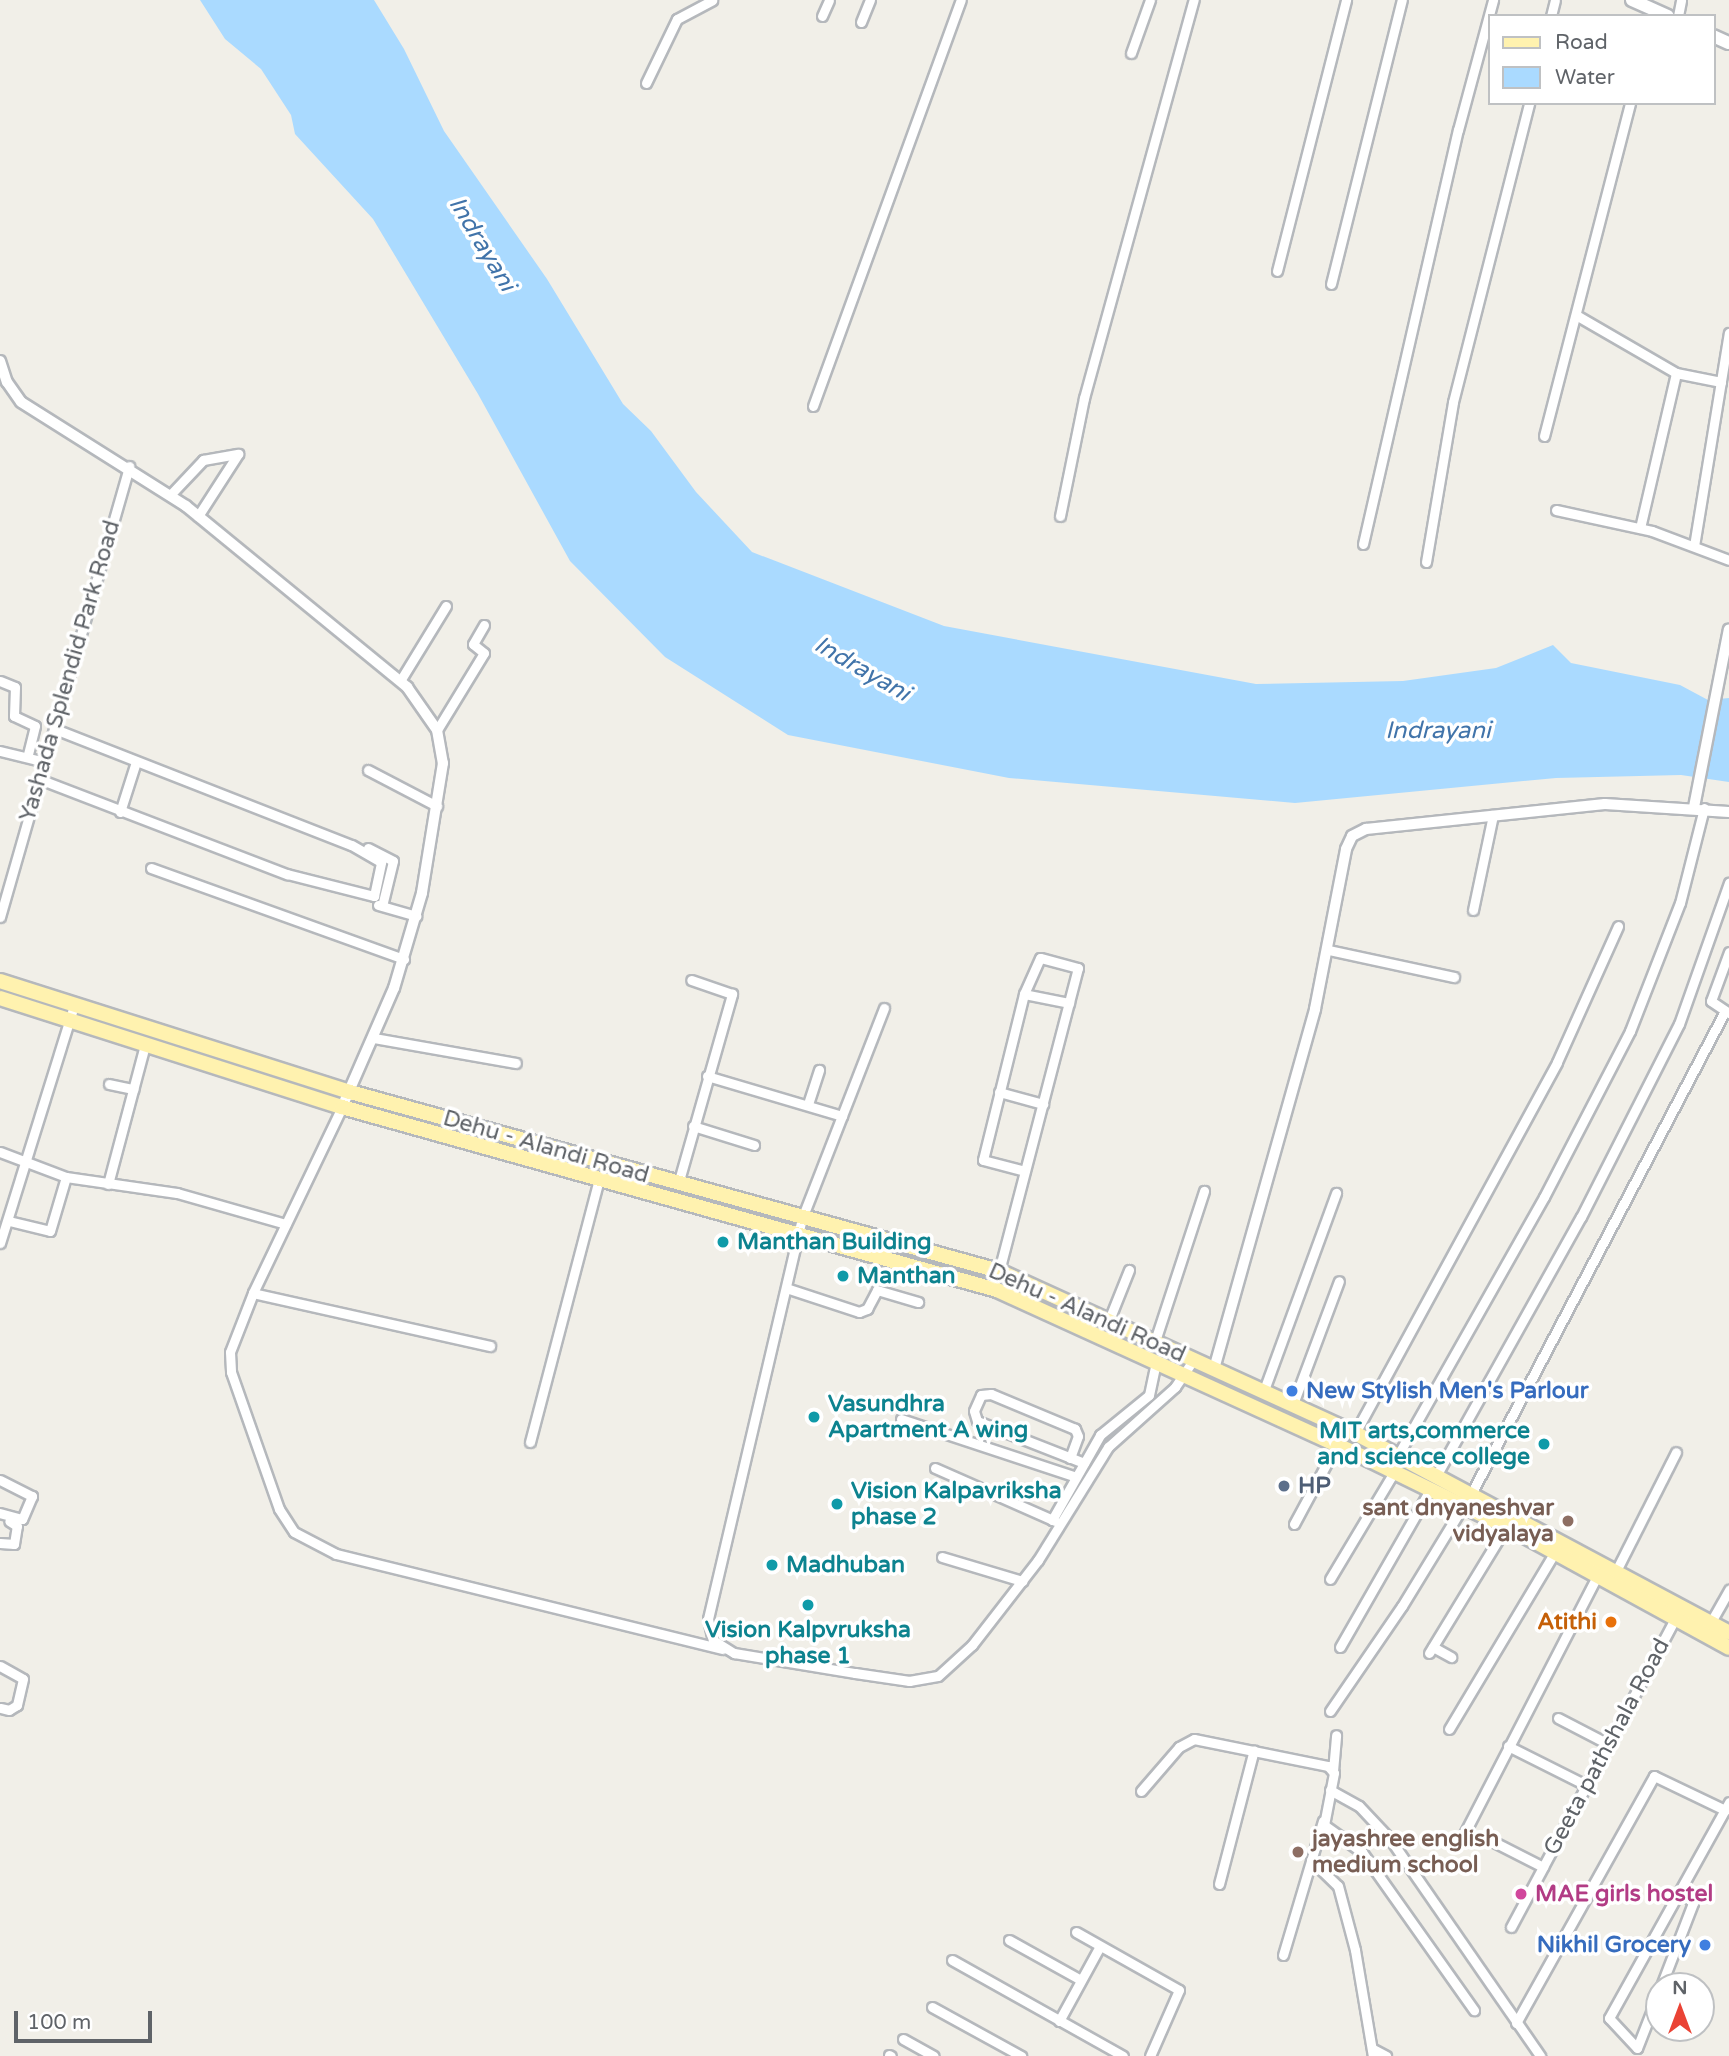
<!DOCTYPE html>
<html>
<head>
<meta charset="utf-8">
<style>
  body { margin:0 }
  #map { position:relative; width:1729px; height:2056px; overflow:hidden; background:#f1efe8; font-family:"Varela Round",sans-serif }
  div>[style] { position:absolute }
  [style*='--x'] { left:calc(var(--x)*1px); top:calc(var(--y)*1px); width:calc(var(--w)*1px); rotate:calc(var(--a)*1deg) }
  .water>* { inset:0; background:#aadaff }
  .roads { filter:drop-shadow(2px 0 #b5b8bc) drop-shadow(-2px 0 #b5b8bc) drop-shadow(0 2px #b5b8bc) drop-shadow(0 -2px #b5b8bc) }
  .minor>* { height:9px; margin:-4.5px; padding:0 4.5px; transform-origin:4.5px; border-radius:4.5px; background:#fff }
  .tertiary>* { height:10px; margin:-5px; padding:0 5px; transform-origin:5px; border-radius:5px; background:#fff }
  .secondary>* { height:12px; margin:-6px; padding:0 6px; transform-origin:6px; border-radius:6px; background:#fff }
  .primary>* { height:14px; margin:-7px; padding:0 7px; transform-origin:7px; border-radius:7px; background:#fff2af }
  .dots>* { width:19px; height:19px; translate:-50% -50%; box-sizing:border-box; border:4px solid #fff; border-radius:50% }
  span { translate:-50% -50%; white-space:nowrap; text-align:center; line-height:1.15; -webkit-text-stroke:7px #fff; paint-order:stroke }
  .street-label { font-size:23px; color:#5f6368 }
  .culture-label { font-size:23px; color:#0d838f; font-weight:700 }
  .left { translate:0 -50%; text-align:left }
  .right { translate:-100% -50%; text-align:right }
  .shop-label { font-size:23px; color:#366cbe; font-weight:700 }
  .service-label { font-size:23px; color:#4e5e75; font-weight:700 }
  .education-label { font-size:23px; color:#785e54; font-weight:700 }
  .food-label { font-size:23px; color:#c56008; font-weight:700 }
  .hotel-label { font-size:23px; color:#b23c85; font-weight:700 }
  .water-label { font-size:24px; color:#4174aa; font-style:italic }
  .legend { position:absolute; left:1488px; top:14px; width:228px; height:91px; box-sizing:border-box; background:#fff; border:2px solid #bfc1c3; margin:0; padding:9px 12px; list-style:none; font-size:21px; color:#5f6368 }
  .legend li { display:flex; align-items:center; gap:14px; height:35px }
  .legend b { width:35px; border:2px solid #bfc1c3 }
  .north { position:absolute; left:1645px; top:1972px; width:70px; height:70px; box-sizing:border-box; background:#fff; border:2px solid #bfc1c3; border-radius:50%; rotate:0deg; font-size:19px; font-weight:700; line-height:28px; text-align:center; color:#5f6368 }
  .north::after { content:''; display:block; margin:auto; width:24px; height:32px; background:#ea4335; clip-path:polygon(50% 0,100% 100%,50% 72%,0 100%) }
  .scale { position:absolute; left:14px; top:2011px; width:138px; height:32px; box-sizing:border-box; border:4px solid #5f6368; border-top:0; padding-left:9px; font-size:21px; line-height:24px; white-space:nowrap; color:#5f6368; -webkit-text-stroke:5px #fff; paint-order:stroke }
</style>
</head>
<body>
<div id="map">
  <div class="water">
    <div style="clip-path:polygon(200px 0,374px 0,404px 49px,444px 131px,547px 279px,623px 404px,651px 431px,696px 492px,752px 552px,944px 626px,1256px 684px,1403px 681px,1496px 668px,1553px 645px,1571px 663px,1680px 685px,1708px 700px,1729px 698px,1729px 782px,1681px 775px,1556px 778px,1295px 803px,1009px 778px,788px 735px,665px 657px,570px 561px,478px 394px,373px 219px,295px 134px,291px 115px,261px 69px,225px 39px)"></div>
  </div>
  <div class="roads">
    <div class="minor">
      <div style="--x:822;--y:16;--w:17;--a:-66"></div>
      <div style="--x:1551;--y:16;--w:16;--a:-76"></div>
      <div style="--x:1678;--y:16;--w:16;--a:-79"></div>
      <div style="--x:861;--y:22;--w:24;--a:-68"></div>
      <div style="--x:1131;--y:53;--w:56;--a:-70.3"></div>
      <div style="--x:646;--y:83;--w:71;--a:-64.2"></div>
      <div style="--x:677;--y:19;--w:40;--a:-28"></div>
      <div style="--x:1277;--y:271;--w:280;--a:-75.7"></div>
      <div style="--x:1331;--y:284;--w:293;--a:-76"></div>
      <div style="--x:1576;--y:315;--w:116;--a:30.1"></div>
      <div style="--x:813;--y:406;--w:432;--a:-70"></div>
      <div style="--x:1544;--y:436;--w:344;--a:-75.5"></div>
      <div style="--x:171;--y:494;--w:47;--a:-46.7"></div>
      <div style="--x:203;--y:460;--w:36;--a:-10"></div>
      <div style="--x:238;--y:454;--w:74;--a:122.8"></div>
      <div style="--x:1556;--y:510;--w:98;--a:12.3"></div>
      <div style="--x:1652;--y:531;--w:82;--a:20.6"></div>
      <div style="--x:1060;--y:516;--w:120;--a:-78.5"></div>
      <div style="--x:1084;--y:398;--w:413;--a:-74.6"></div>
      <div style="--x:1640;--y:528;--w:159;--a:-76.9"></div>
      <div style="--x:1676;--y:373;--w:46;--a:11.3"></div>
      <div style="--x:1363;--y:544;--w:425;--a:-77.1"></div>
      <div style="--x:1458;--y:130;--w:135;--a:-74.9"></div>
      <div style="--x:1694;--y:546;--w:216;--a:-80.7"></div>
      <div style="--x:1426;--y:562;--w:162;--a:-80.4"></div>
      <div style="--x:1453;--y:402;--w:309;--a:-75.7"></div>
      <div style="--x:0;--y:681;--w:16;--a:22"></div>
      <div style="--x:15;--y:687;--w:29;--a:92"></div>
      <div style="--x:14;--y:716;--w:23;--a:25"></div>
      <div style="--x:35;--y:726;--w:32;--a:104"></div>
      <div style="--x:400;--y:681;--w:88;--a:-58.5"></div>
      <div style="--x:437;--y:730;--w:90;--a:-58.6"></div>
      <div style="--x:484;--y:653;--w:14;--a:-141"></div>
      <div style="--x:473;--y:644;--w:22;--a:-60"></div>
      <div style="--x:0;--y:751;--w:46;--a:13.7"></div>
      <div style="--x:368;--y:770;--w:78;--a:27.6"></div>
      <div style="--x:39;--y:779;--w:266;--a:21"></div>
      <div style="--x:287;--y:874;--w:90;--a:14.2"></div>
      <div style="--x:374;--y:896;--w:35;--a:-78"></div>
      <div style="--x:381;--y:862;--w:34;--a:-150"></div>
      <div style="--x:351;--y:845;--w:318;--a:-158.6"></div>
      <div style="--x:120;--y:812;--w:52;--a:-72.3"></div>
      <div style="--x:368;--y:848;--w:28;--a:27"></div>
      <div style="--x:393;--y:861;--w:46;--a:103.7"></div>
      <div style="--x:151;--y:868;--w:269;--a:19.8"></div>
      <div style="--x:378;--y:905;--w:40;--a:16"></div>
      <div style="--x:1473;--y:910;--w:97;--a:-78.1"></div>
      <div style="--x:0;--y:917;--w:469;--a:-74"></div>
      <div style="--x:1329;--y:950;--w:128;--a:12.2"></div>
      <div style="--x:1729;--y:952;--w:52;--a:110.2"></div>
      <div style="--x:1711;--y:1001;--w:22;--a:34"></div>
      <div style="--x:1024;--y:994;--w:46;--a:11.3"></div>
      <div style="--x:884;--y:1008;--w:225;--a:111.3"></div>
      <div style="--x:802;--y:1218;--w:412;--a:103.2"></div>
      <div style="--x:708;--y:1619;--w:22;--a:77"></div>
      <div style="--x:713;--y:1640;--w:25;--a:32"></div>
      <div style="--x:734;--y:1653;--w:123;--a:9.4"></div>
      <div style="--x:855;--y:1673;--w:55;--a:8.4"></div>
      <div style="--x:909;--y:1681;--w:29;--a:-10"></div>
      <div style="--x:938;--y:1676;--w:46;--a:-42.4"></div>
      <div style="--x:972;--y:1645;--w:108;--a:-52.2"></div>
      <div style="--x:1038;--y:1560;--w:133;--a:-58.2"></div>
      <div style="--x:1108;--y:1447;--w:90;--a:-41.8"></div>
      <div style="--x:1175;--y:1387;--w:32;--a:-56"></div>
      <div style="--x:374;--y:1038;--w:144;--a:10"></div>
      <div style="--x:707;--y:1076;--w:141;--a:16.5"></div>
      <div style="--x:109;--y:1084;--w:25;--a:12"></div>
      <div style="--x:999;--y:1092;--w:46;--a:15.3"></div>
      <div style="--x:808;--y:1104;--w:36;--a:-72"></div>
      <div style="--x:342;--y:1107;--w:206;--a:115.6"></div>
      <div style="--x:253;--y:1293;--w:63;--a:111.3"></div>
      <div style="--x:230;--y:1352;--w:20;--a:87"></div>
      <div style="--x:231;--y:1372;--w:145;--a:70.7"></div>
      <div style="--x:279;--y:1509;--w:27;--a:57"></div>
      <div style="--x:294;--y:1532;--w:47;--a:27.6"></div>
      <div style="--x:336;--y:1554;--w:398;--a:13.8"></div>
      <div style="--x:693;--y:1126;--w:64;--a:17.3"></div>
      <div style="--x:0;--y:1152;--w:71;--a:20.7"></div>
      <div style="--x:66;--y:1177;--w:112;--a:8.2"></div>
      <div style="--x:177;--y:1193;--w:113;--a:15.9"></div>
      <div style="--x:108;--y:1184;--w:144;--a:-75.1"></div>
      <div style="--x:678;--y:1184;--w:198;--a:-74.1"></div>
      <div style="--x:732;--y:994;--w:43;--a:-161.1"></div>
      <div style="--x:9;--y:1221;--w:42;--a:13.7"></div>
      <div style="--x:50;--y:1231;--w:56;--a:-73.5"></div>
      <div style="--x:0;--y:1243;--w:249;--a:-72.7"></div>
      <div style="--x:999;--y:1271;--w:313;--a:-75.4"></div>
      <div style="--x:1078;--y:968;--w:39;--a:-165"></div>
      <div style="--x:1040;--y:958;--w:39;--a:114"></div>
      <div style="--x:1024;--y:994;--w:171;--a:103.9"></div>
      <div style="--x:983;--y:1160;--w:43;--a:14.7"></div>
      <div style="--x:786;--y:1288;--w:77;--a:18.2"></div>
      <div style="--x:859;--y:1312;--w:9;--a:-21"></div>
      <div style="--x:867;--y:1309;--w:21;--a:-62"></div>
      <div style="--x:877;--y:1290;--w:43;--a:16.3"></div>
      <div style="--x:253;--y:1293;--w:243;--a:12.6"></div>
      <div style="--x:1109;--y:1320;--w:54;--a:-68.2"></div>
      <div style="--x:1155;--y:1341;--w:158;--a:-71.9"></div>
      <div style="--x:1264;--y:1390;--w:210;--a:-69.9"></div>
      <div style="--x:1293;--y:1404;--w:131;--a:-69.5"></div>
      <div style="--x:901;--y:1419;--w:184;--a:18.3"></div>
      <div style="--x:1355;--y:1433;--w:422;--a:-61.4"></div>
      <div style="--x:1557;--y:1062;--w:149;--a:-65.8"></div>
      <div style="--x:530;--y:1442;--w:272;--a:-75.3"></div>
      <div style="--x:1398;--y:1455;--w:296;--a:-60.5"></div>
      <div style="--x:1544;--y:1197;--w:187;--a:-62.6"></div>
      <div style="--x:1630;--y:1031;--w:137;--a:-68.7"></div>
      <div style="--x:1680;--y:903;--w:98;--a:-75.8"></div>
      <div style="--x:1070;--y:1458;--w:23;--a:-70"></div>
      <div style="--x:1078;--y:1436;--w:8;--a:-113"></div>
      <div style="--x:1075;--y:1429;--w:91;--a:-157.4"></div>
      <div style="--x:991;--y:1394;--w:10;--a:174"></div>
      <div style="--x:981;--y:1395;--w:17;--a:114"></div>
      <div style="--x:974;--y:1411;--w:10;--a:73"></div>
      <div style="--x:977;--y:1421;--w:115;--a:21.4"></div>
      <div style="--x:935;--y:1468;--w:131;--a:23.8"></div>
      <div style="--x:1436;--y:1476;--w:297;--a:-60.8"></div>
      <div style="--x:1581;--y:1217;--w:216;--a:-63.1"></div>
      <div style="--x:1679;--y:1024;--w:150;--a:-70.5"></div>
      <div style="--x:0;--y:1480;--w:36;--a:27"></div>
      <div style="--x:32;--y:1496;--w:25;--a:113"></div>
      <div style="--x:22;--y:1519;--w:23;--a:-165"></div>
      <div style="--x:1471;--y:1494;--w:546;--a:-62.26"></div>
      <div style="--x:1052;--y:1520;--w:98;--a:-60.5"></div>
      <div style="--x:1100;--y:1435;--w:63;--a:-39.2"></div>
      <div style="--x:1149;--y:1395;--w:34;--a:-78"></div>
      <div style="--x:1294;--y:1524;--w:91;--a:-61.7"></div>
      <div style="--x:0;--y:1543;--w:14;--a:4"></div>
      <div style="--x:14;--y:1544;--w:18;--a:-81"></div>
      <div style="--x:17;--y:1526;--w:9;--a:-148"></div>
      <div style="--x:942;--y:1557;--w:84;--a:16.7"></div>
      <div style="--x:1616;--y:1571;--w:133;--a:-63.2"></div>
      <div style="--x:1330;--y:1579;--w:125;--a:-59.1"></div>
      <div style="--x:1708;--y:1627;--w:43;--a:-60.4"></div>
      <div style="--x:1340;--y:1647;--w:181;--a:-60.2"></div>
      <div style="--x:1433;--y:1647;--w:21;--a:29"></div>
      <div style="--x:1429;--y:1653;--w:148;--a:-58.6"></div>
      <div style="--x:0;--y:1666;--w:26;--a:29"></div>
      <div style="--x:23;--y:1679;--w:27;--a:103"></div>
      <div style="--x:17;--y:1705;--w:9;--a:148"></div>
      <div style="--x:9;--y:1710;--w:9;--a:-167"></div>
      <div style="--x:1330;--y:1711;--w:127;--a:-55.6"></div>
      <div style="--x:1402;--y:1606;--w:117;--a:-58.6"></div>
      <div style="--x:1558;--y:1718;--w:56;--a:27.5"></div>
      <div style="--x:1449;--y:1729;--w:209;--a:-59.1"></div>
      <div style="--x:1508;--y:1746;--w:87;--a:26.6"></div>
      <div style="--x:1333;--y:1771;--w:36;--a:-85"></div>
      <div style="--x:1330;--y:1790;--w:33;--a:29"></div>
      <div style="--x:1359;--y:1806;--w:45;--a:46.8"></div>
      <div style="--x:1390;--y:1839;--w:264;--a:55.3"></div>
      <div style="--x:1141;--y:1791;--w:58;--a:-49.2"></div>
      <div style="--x:1179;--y:1747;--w:17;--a:-28"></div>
      <div style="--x:1194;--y:1739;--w:137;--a:11.4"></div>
      <div style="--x:1328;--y:1766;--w:9;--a:49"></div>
      <div style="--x:1334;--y:1773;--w:53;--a:100.9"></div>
      <div style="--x:1324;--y:1825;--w:47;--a:35.4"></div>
      <div style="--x:1362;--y:1852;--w:194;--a:54.7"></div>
      <div style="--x:1464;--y:1834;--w:290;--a:-62.7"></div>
      <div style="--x:1490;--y:1840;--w:59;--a:27"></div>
      <div style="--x:1543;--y:1867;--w:283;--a:-62"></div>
      <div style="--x:1311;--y:1860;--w:37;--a:44"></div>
      <div style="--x:1338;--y:1886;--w:66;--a:75.1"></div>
      <div style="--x:1355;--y:1950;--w:108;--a:80.4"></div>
      <div style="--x:1219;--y:1884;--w:138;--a:-75.4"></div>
      <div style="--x:1511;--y:1927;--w:68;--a:-61.9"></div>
      <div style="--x:1076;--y:1932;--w:118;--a:29.4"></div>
      <div style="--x:1179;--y:1990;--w:72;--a:113.7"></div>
      <div style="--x:1009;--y:1940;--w:82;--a:29.1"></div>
      <div style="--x:1283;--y:1955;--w:140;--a:-73.4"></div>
      <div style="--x:952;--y:1960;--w:196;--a:29.3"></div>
      <div style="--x:1661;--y:1986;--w:89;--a:-68.9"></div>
      <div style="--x:1693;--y:1903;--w:18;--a:-131"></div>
      <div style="--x:1659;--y:1992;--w:60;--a:111.4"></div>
      <div style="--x:1637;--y:2048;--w:41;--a:-133"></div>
      <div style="--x:1609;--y:2018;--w:247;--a:-60.9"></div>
      <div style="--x:932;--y:2007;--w:102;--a:28.8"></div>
      <div style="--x:1059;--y:2021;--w:85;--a:-61.3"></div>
      <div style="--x:1516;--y:2023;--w:283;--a:-60.8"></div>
      <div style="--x:1654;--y:1776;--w:79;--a:25.6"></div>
      <div style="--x:903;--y:2039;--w:35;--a:29"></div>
      <div style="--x:1373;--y:2049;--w:15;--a:28"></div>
      <div style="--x:889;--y:2055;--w:2;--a:27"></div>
    </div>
    <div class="tertiary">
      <div style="--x:0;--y:361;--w:22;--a:72"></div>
      <div style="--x:7;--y:382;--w:24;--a:55"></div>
      <div style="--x:21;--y:402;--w:195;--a:32.2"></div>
      <div style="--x:186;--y:506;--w:286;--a:39.3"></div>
      <div style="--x:407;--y:687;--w:52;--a:55.1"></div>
      <div style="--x:437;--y:730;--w:34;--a:80"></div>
      <div style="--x:443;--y:763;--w:132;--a:99.2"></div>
      <div style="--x:422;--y:893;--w:99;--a:106.4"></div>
      <div style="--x:394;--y:988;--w:130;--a:113.6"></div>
      <div style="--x:1694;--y:807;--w:181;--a:-78.9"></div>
      <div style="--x:1214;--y:1369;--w:374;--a:-74.3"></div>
      <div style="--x:1315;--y:1009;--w:163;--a:-79"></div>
      <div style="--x:1346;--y:849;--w:14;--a:-65"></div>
      <div style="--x:1352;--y:836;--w:16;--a:-27"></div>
      <div style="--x:1366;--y:829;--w:240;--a:-6"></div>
      <div style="--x:1605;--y:804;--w:124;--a:3.7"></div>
    </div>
    <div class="secondary">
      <div style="--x:1632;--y:0;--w:39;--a:24"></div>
      <div style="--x:1713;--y:36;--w:17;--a:24"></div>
    </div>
    <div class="primary">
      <div style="--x:0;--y:981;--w:367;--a:17.6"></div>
      <div style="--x:350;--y:1092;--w:673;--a:15.42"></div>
      <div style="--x:999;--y:1271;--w:391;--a:24.5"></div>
      <div style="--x:1355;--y:1433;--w:424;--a:28.1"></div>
      <div style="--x:0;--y:998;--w:359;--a:17.7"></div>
      <div style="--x:342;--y:1107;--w:680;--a:15.61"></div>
      <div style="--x:997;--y:1290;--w:410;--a:24.5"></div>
      <div style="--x:1370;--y:1460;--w:168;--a:26.1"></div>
      <div style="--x:1521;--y:1534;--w:237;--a:28.7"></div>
    </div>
  </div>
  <div class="dots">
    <div style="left:723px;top:1242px;background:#0f9aa8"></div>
    <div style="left:843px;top:1276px;background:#0f9aa8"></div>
    <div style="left:1292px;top:1391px;background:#3f7fe0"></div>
    <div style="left:814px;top:1417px;background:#0f9aa8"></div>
    <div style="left:1544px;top:1444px;background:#0f9aa8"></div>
    <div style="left:1284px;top:1486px;background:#5c6f8a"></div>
    <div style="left:837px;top:1504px;background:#0f9aa8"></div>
    <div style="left:1568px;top:1521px;background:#8d6e63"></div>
    <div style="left:772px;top:1565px;background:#0f9aa8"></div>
    <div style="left:808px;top:1605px;background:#0f9aa8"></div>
    <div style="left:1611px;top:1622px;background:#e8710a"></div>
    <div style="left:1298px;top:1852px;background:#8d6e63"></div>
    <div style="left:1521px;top:1894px;background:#d1479c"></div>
    <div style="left:1705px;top:1945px;background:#3f7fe0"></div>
  </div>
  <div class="street-label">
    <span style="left:70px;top:671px;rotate:-74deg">Yashada Splendid Park Road</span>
    <span style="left:546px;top:1147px;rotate:16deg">Dehu - Alandi Road</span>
    <span style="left:1087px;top:1313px;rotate:24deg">Dehu - Alandi Road</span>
    <span style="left:1607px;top:1747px;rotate:-62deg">Geeta pathshala Road</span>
  </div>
  <div class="culture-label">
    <span class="left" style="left:737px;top:1242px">Manthan Building</span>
    <span class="left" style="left:857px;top:1276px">Manthan</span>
    <span class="left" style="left:828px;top:1417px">Vasundhra<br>Apartment A wing</span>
    <span class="right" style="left:1530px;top:1444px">MIT arts,commerce<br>and science college</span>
    <span class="left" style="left:851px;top:1504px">Vision Kalpavriksha<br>phase 2</span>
    <span class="left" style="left:786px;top:1565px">Madhuban</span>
    <span style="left:808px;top:1643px">Vision Kalpvruksha<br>phase 1</span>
  </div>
  <div class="shop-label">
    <span class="left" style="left:1306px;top:1391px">New Stylish Men's Parlour</span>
    <span class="right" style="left:1691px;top:1945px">Nikhil Grocery</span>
  </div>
  <div class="service-label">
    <span class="left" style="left:1298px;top:1486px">HP</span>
  </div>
  <div class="education-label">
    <span class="right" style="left:1554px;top:1521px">sant dnyaneshvar<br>vidyalaya</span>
    <span class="left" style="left:1312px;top:1852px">jayashree english<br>medium school</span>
  </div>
  <div class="food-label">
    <span class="right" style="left:1597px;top:1622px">Atithi</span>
  </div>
  <div class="hotel-label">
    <span class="left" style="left:1535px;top:1894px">MAE girls hostel</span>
  </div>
  <div class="water-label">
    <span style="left:482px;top:244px;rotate:59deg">Indrayani</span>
    <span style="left:862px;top:669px;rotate:30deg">Indrayani</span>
    <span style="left:1438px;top:731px">Indrayani</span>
  </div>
  <ul class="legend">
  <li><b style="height:9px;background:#fff2af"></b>Road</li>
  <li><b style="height:19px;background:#aadaff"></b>Water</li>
  </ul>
  <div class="north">N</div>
  <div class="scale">100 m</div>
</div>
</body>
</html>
